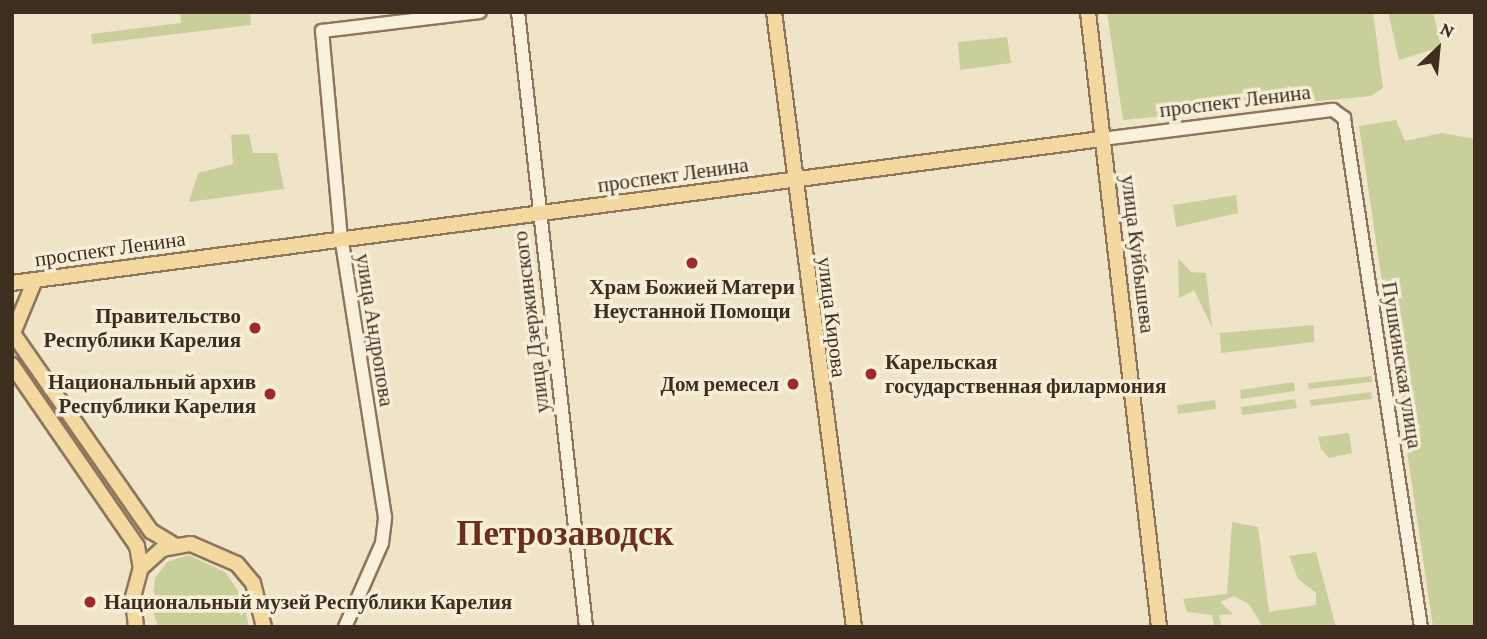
<!DOCTYPE html>
<html>
<head>
<meta charset="utf-8">
<style>
  body { margin:0 }
  #map { position:relative; width:1487px; height:639px; overflow:hidden; background:#f0e4c8; font-family:"Crimson Pro",serif }
  div>[style] { position:absolute }
  [style*='--x'] { left:calc(var(--x)*1px); top:calc(var(--y)*1px); width:calc(var(--w)*1px); rotate:calc(var(--a)*1deg) }
  .green>* { inset:0; background:#c9cf9b }
  .roads { filter:drop-shadow(2px 0 #8d765c) drop-shadow(-2px 0 #8d765c) drop-shadow(0 2px #8d765c) drop-shadow(0 -2px #8d765c) }
  .minor>* { height:12px; margin:-6px; padding:0 6px; transform-origin:6px; border-radius:6px; background:#faf1dc }
  .major>* { height:14px; margin:-7px; padding:0 7px; transform-origin:7px; border-radius:7px; background:#f3d9a0 }
  .dots>* { width:19px; height:19px; translate:-50% -50%; box-sizing:border-box; border:4px solid #f7eed8; border-radius:50% }
  span { translate:-50% -50%; white-space:nowrap; text-align:center; line-height:1.15; -webkit-text-stroke:7px #f7eed8; paint-order:stroke }
  .street-label { font-size:21px; color:#3d2e20 }
  .poi-label { font-size:21px; color:#3d2e20; font-weight:700 }
  .right { translate:-100% -50%; text-align:right }
  .left { translate:0 -50%; text-align:left }
  .town-label { font-size:35px; color:#6b2e1e; font-weight:700 }
  .frame { position:absolute; inset:0; border:14px solid #3d2e20; pointer-events:none }
  .north { position:absolute; left:1403px; top:14px; width:70px; height:70px; -webkit-text-stroke:5px #f7eed8; paint-order:stroke; rotate:26deg; font-size:19px; font-weight:700; line-height:28px; text-align:center; color:#3d2e20 }
  .north::after { content:''; display:block; margin:auto; width:24px; height:32px; background:#3d2e20; clip-path:polygon(50% 0,100% 100%,50% 72%,0 100%) }
</style>
</head>
<body>
<div id="map">
  <div class="green">
    <div style="clip-path:polygon(180px 12px,250px 12px,251px 25px,92px 44px,91px 34px,181px 23px)"></div>
    <div style="clip-path:polygon(1107px 12px,1373px 12px,1383px 88px,1371px 96px,1123px 120px)"></div>
    <div style="clip-path:polygon(1388px 12px,1433px 12px,1441px 47px,1399px 60px)"></div>
    <div style="clip-path:polygon(1007px 37px,1011px 63px,960px 70px,958px 42px)"></div>
    <div style="clip-path:polygon(1396px 120px,1405px 141px,1442px 133px,1475px 139px,1475px 627px,1433px 627px,1359px 126px)"></div>
    <div style="clip-path:polygon(249px 134px,253px 153px,277px 153px,284px 189px,189px 202px,198px 173px,233px 164px,231px 135px)"></div>
    <div style="clip-path:polygon(1236px 195px,1238px 213px,1176px 227px,1173px 205px)"></div>
    <div style="clip-path:polygon(1178px 258px,1191px 272px,1206px 273px,1212px 327px,1194px 290px,1179px 298px)"></div>
    <div style="clip-path:polygon(1314px 325px,1314px 342px,1221px 353px,1220px 333px)"></div>
    <div style="clip-path:polygon(12px 342px,144px 531px,137px 536px,12px 360px)"></div>
    <div style="clip-path:polygon(1371px 376px,1372px 382px,1309px 389px,1308px 383px)"></div>
    <div style="clip-path:polygon(1294px 382px,1295px 391px,1241px 399px,1240px 390px)"></div>
    <div style="clip-path:polygon(1371px 392px,1372px 399px,1311px 406px,1310px 400px)"></div>
    <div style="clip-path:polygon(1295px 399px,1297px 408px,1242px 415px,1241px 407px)"></div>
    <div style="clip-path:polygon(1215px 400px,1216px 409px,1178px 414px,1177px 405px)"></div>
    <div style="clip-path:polygon(1349px 433px,1352px 453px,1329px 458px,1321px 449px,1318px 437px)"></div>
    <div style="clip-path:polygon(1232px 522px,1258px 527px,1269px 612px,1316px 605px,1316px 593px,1298px 579px,1289px 556px,1316px 552px,1336px 627px,1263px 627px,1249px 604px,1234px 596px,1220px 602px,1233px 614px,1219px 615px,1222px 627px,1214px 627px,1212px 615px,1187px 612px,1183px 599px,1227px 594px)"></div>
    <div style="clip-path:polygon(188px 555px,225px 572px,243px 598px,249px 627px,158px 627px,152px 608px,155px 578px,167px 562px)"></div>
  </div>
  <div class="roads">
    <div class="minor">
      <div style="--x:518;--y:12;--w:619;--a:83.69"></div>
      <div style="--x:1102;--y:139;--w:233;--a:-7.2"></div>
      <div style="--x:1333;--y:110;--w:14;--a:36"></div>
      <div style="--x:1344;--y:118;--w:515;--a:81.4"></div>
      <div style="--x:345;--y:627;--w:92;--a:-66.2"></div>
      <div style="--x:382;--y:543;--w:26;--a:-83"></div>
      <div style="--x:385;--y:517;--w:292;--a:-98.9"></div>
      <div style="--x:340;--y:228;--w:198;--a:-95.2"></div>
      <div style="--x:322;--y:31;--w:159;--a:-6.9"></div>
    </div>
    <div class="major">
      <div style="--x:774;--y:12;--w:620;--a:82.59"></div>
      <div style="--x:1088;--y:12;--w:619;--a:83.41"></div>
      <div style="--x:12;--y:283;--w:1099;--a:-7.53"></div>
      <div style="--x:12;--y:332;--w:243;--a:55.1"></div>
      <div style="--x:151;--y:531;--w:27;--a:31"></div>
      <div style="--x:13;--y:333;--w:57;--a:-67.5"></div>
      <div style="--x:12;--y:365;--w:220;--a:55.4"></div>
      <div style="--x:137;--y:546;--w:22;--a:80"></div>
      <div style="--x:136;--y:627;--w:30;--a:-96"></div>
      <div style="--x:133;--y:597;--w:30;--a:-75"></div>
      <div style="--x:141;--y:568;--w:28;--a:-42"></div>
      <div style="--x:162;--y:549;--w:29;--a:-10"></div>
      <div style="--x:191;--y:544;--w:50;--a:23.5"></div>
      <div style="--x:237;--y:564;--w:25;--a:50"></div>
      <div style="--x:253;--y:583;--w:45;--a:76"></div>
    </div>
  </div>
  <div class="dots">
    <div style="left:692px;top:263px;background:#9e2a2b"></div>
    <div style="left:255px;top:328px;background:#9e2a2b"></div>
    <div style="left:871px;top:374px;background:#9e2a2b"></div>
    <div style="left:793px;top:384px;background:#9e2a2b"></div>
    <div style="left:270px;top:394px;background:#9e2a2b"></div>
    <div style="left:90px;top:602px;background:#9e2a2b"></div>
  </div>
  <div class="street-label">
    <span style="left:1235px;top:101px;rotate:-7deg">проспект Ленина</span>
    <span style="left:673px;top:175px;rotate:-8deg">проспект Ленина</span>
    <span style="left:110px;top:249px;rotate:-8deg">проспект Ленина</span>
    <span style="left:1138px;top:254px;rotate:83deg">улица Куйбышева</span>
    <span style="left:832px;top:317px;rotate:83deg">улица Кирова</span>
    <span style="left:531px;top:322px;rotate:-97deg">улица Дзержинского</span>
    <span style="left:375px;top:330px;rotate:81deg">улица Андропова</span>
    <span style="left:1402px;top:365px;rotate:81deg">Пушкинская улица</span>
  </div>
  <div class="poi-label">
    <span style="left:692px;top:299px">Храм Божией Матери<br>Неустанной Помощи</span>
    <span class="right" style="left:241px;top:328px">Правительство<br>Республики Карелия</span>
    <span class="left" style="left:885px;top:374px">Карельская<br>государственная филармония</span>
    <span class="right" style="left:256px;top:394px">Национальный архив<br>Республики Карелия</span>
    <span class="right" style="left:779px;top:384px">Дом ремесел</span>
    <span class="left" style="left:104px;top:602px">Национальный музей Республики Карелия</span>
  </div>
  <div class="town-label">
    <span style="left:565px;top:534px">Петрозаводск</span>
  </div>
  <div class="frame"></div>
  <div class="north">N</div>
</div>
</body>
</html>
